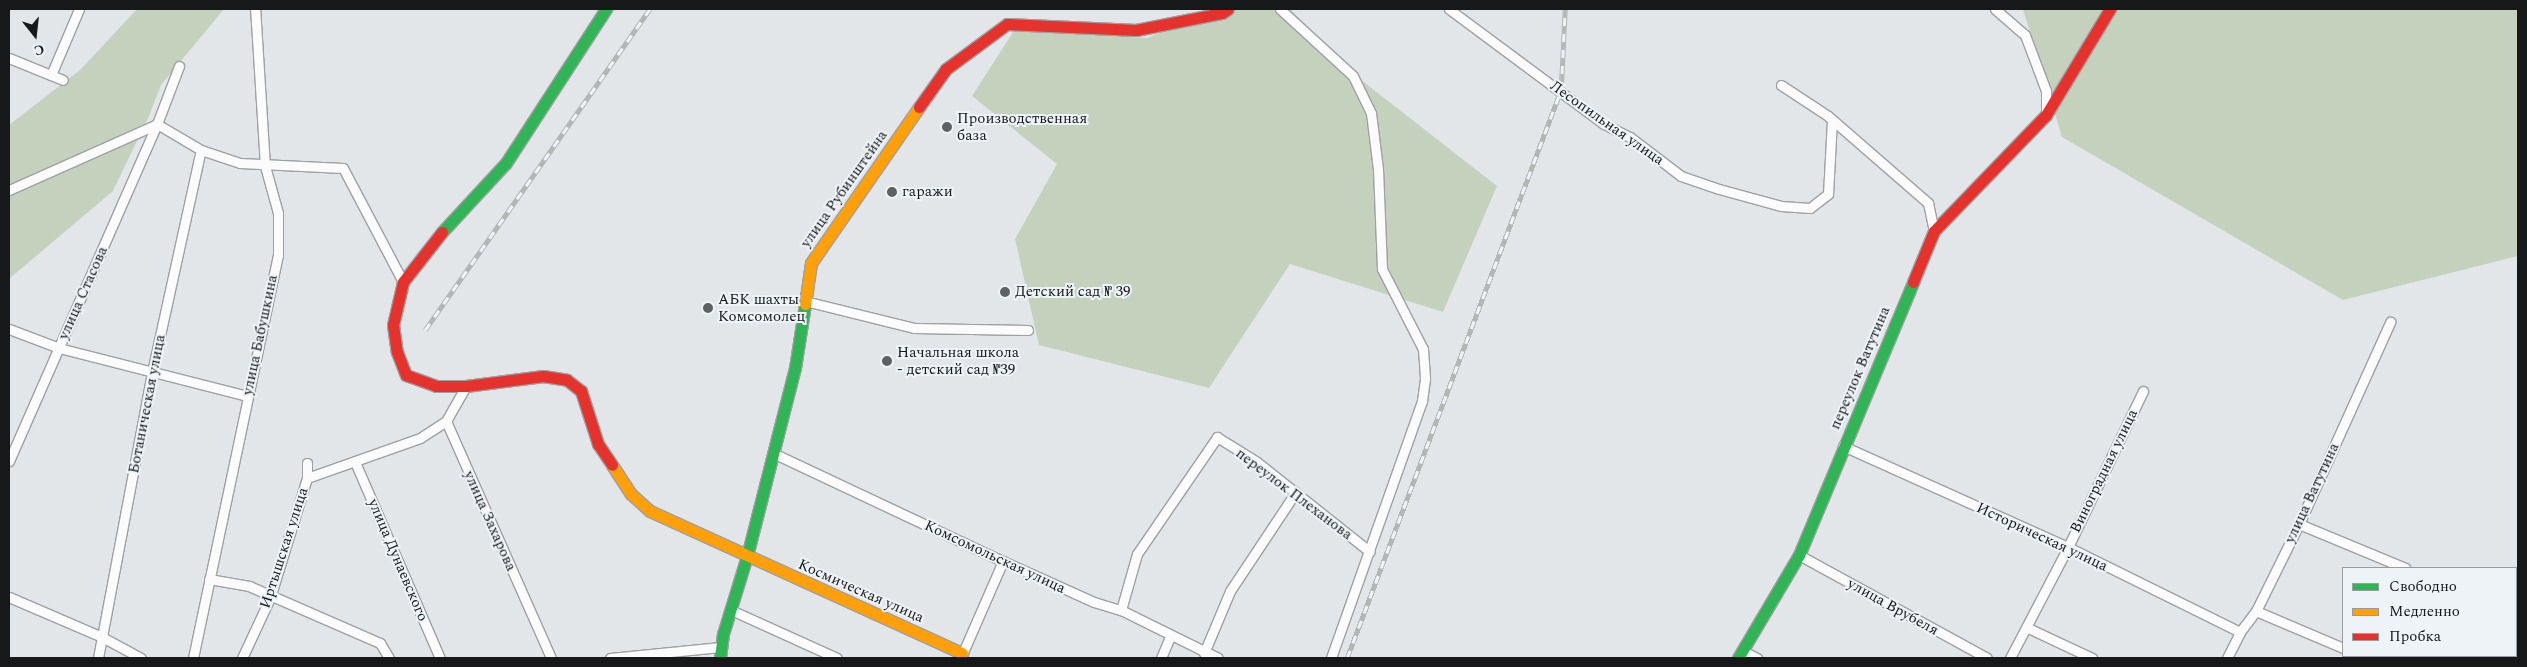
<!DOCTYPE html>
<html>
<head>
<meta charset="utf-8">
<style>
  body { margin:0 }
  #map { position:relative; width:2527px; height:667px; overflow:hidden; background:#e3e6e9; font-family:Spectral,serif }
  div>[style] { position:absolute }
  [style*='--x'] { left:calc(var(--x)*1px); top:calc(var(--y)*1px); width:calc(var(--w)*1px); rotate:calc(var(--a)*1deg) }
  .green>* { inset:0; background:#c4d2bd }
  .roads { filter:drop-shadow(1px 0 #9ea0a2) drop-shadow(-1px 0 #9ea0a2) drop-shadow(0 1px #9ea0a2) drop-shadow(0 -1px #9ea0a2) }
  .street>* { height:9px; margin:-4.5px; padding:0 4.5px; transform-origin:4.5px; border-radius:4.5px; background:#fbfbfc }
  .fast>* { height:11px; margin:-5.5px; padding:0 5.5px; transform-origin:5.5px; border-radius:5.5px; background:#30b455 }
  .slow>* { height:11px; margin:-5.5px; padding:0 5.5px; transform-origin:5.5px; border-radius:5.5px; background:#ff9f0a }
  .jam>* { height:11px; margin:-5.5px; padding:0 5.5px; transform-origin:5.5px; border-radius:5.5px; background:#e5322d }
  .rail>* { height:4.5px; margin-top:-2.25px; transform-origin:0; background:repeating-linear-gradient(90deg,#eef3f8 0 8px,#b4b5b5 0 16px); box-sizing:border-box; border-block:1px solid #b4b5b5 }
  .dots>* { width:14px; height:14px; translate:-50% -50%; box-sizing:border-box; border:2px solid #eef3f8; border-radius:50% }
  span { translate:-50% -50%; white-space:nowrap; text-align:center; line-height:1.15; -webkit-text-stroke:4px #eef3f8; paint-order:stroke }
  .poi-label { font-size:15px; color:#16181a }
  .left { translate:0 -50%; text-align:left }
  .street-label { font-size:15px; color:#16181a }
  .frame { position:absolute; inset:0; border:10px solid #16181a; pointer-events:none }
  .legend { position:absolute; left:2342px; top:567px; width:175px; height:90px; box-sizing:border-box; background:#eef3f8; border:1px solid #989b9f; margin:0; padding:6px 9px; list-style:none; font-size:15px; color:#16181a }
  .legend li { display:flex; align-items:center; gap:10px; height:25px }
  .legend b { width:25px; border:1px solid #989b9f }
  .north { position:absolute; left:10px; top:10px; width:50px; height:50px; -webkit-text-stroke:4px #eef3f8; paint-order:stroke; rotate:164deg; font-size:14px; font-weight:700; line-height:20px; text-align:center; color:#16181a }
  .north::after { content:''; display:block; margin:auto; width:18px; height:22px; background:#16181a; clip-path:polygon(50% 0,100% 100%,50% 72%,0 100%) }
</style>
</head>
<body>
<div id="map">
  <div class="green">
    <div style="clip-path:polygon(137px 9px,224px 9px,161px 85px,149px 116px,113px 191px,9px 279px,9px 125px,80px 70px)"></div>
    <div style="clip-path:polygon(1221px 9px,1290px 9px,1356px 76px,1497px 186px,1443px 312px,1290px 264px,1209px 388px,1039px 345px,1015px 239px,1057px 164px,972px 96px,1015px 29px,1147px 38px)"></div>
    <div style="clip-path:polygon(2023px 9px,2518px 9px,2518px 256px,2343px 300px,2062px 137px)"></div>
  </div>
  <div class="roads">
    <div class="street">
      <div style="--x:1280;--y:9;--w:99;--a:42.5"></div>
      <div style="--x:1353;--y:76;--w:41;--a:64.1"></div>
      <div style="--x:1371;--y:113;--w:56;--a:82.9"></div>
      <div style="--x:1378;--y:169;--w:100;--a:87.7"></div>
      <div style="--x:1382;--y:269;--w:90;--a:62.9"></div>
      <div style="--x:1423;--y:349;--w:30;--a:86"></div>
      <div style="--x:1425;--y:379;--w:22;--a:98"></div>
      <div style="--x:1422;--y:401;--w:273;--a:109.5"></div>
      <div style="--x:1449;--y:9;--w:193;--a:36.6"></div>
      <div style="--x:1604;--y:124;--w:29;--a:27"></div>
      <div style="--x:1630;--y:137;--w:64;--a:37.4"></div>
      <div style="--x:1681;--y:176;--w:40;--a:18.9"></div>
      <div style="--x:1719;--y:189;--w:64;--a:15.3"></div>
      <div style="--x:1781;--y:206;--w:29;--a:4"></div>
      <div style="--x:1810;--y:208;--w:23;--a:-38"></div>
      <div style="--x:1828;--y:194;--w:74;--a:-86.9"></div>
      <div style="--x:1995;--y:9;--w:40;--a:41"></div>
      <div style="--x:2025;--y:35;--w:60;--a:69.4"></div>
      <div style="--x:2046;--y:91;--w:24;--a:90"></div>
      <div style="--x:9;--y:58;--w:58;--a:22.2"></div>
      <div style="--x:51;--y:75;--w:72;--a:-67"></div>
      <div style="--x:1781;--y:85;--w:56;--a:33.4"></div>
      <div style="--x:1828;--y:116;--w:133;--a:41"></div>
      <div style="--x:1928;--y:203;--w:29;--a:78"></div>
      <div style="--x:157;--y:124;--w:51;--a:30.6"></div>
      <div style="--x:201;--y:150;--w:41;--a:18.4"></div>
      <div style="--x:240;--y:163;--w:103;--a:2.8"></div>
      <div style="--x:343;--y:168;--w:129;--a:62.2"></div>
      <div style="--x:9;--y:190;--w:162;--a:-24"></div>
      <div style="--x:805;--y:301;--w:112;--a:13.9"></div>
      <div style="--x:914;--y:328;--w:114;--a:1"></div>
      <div style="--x:9;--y:329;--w:53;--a:20.8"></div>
      <div style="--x:59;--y:348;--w:194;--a:14.3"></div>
      <div style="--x:466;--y:386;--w:40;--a:119.7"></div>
      <div style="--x:446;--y:421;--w:259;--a:66.1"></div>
      <div style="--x:1843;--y:446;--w:247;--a:24.2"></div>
      <div style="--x:2068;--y:547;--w:192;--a:26.3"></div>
      <div style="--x:773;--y:453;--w:254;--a:25.2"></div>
      <div style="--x:1003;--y:561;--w:100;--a:24.3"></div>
      <div style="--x:1094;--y:602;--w:28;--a:17"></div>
      <div style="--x:1121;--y:610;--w:108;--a:26.3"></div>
      <div style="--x:9;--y:461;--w:368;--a:-66.3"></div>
      <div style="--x:157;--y:124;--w:62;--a:-69.2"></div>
      <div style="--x:355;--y:462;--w:214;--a:66.6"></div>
      <div style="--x:307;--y:478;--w:120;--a:-19.5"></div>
      <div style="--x:420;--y:438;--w:31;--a:-33"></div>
      <div style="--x:2299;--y:524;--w:115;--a:22.5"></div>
      <div style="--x:1799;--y:555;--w:214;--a:28.7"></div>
      <div style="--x:209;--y:579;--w:41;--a:9.9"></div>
      <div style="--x:249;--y:586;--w:143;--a:23.5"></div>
      <div style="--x:380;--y:643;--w:17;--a:59"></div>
      <div style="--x:9;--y:597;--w:101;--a:23.3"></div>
      <div style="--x:102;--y:637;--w:44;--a:28.3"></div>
      <div style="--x:731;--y:610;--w:116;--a:24.4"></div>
      <div style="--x:1121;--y:610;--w:58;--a:-74.1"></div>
      <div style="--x:1137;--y:554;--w:142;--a:-55.6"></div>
      <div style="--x:1217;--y:437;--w:47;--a:32"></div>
      <div style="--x:1257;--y:462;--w:144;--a:38.5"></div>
      <div style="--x:2256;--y:611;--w:95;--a:23"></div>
      <div style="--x:2516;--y:615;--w:2;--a:27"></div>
      <div style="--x:2028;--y:628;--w:71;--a:25.1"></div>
      <div style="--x:1743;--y:651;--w:16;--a:27"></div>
      <div style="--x:1204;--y:653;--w:67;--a:-67.2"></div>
      <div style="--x:1230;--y:591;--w:118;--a:-56.4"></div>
      <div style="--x:2361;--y:656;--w:5;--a:22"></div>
      <div style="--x:961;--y:657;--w:105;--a:-66.4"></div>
      <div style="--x:98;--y:658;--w:291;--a:-79.3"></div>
      <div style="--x:152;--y:372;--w:227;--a:-77.6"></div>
      <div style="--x:193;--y:658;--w:411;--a:-78.1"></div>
      <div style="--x:278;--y:256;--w:43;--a:-90"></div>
      <div style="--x:278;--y:213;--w:49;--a:-105.5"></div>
      <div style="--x:265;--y:166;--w:157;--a:-93.6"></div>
      <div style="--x:242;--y:658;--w:66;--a:-65"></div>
      <div style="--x:270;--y:598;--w:126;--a:-72.9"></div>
      <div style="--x:307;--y:478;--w:15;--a:-90"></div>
      <div style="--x:610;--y:658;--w:111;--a:-5.7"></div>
      <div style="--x:1161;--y:658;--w:23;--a:-67"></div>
      <div style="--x:2010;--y:658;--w:125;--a:-62.4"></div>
      <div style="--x:2068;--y:547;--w:173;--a:-64.3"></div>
      <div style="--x:2227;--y:658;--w:29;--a:-63"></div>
      <div style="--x:2240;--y:632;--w:26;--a:-53"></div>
      <div style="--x:2256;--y:611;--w:97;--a:-63.7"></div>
      <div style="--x:2299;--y:524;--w:222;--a:-65.7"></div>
      <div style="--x:2459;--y:658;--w:2;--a:-63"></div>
    </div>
    <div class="fast">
      <div style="--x:442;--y:232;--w:94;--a:-47.2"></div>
      <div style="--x:506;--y:163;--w:184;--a:-57"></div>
      <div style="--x:720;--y:658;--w:24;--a:-83"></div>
      <div style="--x:723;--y:634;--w:82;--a:-72.9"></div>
      <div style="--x:747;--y:556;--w:194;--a:-75.7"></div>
      <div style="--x:795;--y:368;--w:65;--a:-81.1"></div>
      <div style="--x:1738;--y:658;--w:120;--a:-59.4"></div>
      <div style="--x:1799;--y:555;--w:296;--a:-67.3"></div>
    </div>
    <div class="slow">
      <div style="--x:805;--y:304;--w:41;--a:-81.7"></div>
      <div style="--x:811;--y:263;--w:190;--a:-55.3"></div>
      <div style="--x:612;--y:465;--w:35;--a:57"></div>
      <div style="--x:631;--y:494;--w:25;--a:42"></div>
      <div style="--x:650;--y:511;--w:343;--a:24.5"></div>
    </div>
    <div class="jam">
      <div style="--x:919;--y:107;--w:47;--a:-54.6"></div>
      <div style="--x:946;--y:69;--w:76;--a:-36.4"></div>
      <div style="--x:1007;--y:24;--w:129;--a:2.7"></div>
      <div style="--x:1136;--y:30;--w:88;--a:-11.2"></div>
      <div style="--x:1222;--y:13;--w:7;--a:-34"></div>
      <div style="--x:442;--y:232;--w:63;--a:128"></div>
      <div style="--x:403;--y:282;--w:44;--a:103.1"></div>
      <div style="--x:393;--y:325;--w:27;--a:82"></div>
      <div style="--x:397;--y:352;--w:25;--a:69"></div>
      <div style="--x:406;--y:375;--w:32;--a:20"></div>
      <div style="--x:436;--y:386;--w:30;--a:0"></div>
      <div style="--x:466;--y:386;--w:78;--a:-7.4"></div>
      <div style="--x:543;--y:376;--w:24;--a:9"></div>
      <div style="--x:567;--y:380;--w:18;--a:38"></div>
      <div style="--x:581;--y:391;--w:56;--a:72.2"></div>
      <div style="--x:598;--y:444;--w:25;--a:56"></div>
      <div style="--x:1913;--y:282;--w:55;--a:-67.6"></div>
      <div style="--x:1934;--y:231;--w:161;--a:-46"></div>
      <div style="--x:2046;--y:115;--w:124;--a:-58.9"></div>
    </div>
  </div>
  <div class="rail">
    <div style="--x:425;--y:330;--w:392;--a:-55"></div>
    <div style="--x:1347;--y:658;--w:607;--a:-69.36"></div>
    <div style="--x:1561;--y:90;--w:81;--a:-87.2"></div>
  </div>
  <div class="dots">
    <div style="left:947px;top:127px;background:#5e6062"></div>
    <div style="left:892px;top:192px;background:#5e6062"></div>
    <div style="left:1005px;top:292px;background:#5e6062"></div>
    <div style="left:708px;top:308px;background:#5e6062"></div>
    <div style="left:887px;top:361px;background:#5e6062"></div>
  </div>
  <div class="poi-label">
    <span class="left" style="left:957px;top:127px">Производственная<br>база</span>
    <span class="left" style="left:902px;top:192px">гаражи</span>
    <span class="left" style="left:1015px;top:292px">Детский сад № 39</span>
    <span class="left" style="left:718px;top:308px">АБК шахты<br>Комсомолец</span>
    <span class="left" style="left:897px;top:361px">Начальная школа<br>- детский сад №39</span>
  </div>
  <div class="street-label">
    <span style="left:1607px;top:123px;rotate:35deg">Лесопильная улица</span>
    <span style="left:844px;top:189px;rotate:-55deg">улица Рубинштейна</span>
    <span style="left:83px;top:293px;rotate:-66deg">улица Стасова</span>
    <span style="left:260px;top:335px;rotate:-78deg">улица Бабушкина</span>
    <span style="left:1860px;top:368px;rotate:-67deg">переулок Ватутина</span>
    <span style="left:147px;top:404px;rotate:-79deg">Ботаническая улица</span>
    <span style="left:2104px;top:471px;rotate:-64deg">Виноградная улица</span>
    <span style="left:2312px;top:493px;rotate:-65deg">улица Ватутина</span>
    <span style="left:1294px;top:494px;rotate:37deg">переулок Плеханова</span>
    <span style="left:490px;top:521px;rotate:66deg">улица Захарова</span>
    <span style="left:2042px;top:537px;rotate:25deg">Историческая улица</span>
    <span style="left:284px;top:548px;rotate:-72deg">Иртышская улица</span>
    <span style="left:995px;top:557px;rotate:25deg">Комсомольская улица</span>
    <span style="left:398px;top:560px;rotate:67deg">улица Дунаевского</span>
    <span style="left:861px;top:591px;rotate:24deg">Космическая улица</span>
    <span style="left:1893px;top:607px;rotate:29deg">улица Врубеля</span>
  </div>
  <div class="frame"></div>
  <ul class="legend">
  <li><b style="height:6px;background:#30b455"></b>Свободно</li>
  <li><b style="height:6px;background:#ff9f0a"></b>Медленно</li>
  <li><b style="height:6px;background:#e5322d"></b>Пробка</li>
  </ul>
  <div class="north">С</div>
</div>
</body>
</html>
